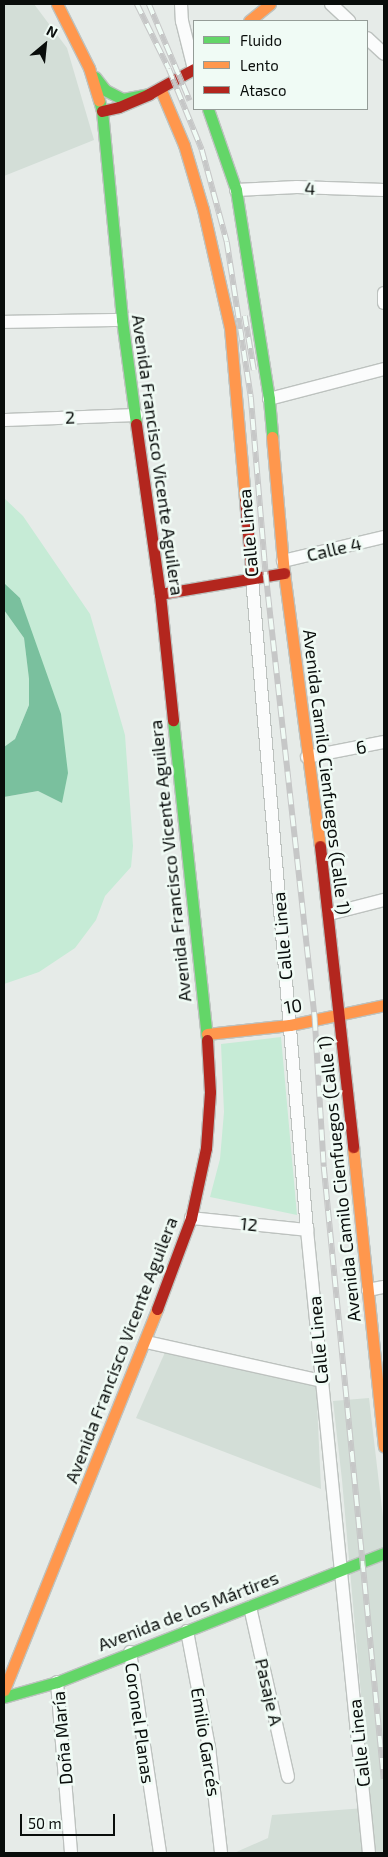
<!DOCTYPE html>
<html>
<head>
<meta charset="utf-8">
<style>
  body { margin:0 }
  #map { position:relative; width:388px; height:1857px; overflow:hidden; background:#e6ebe8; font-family:"Exo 2",sans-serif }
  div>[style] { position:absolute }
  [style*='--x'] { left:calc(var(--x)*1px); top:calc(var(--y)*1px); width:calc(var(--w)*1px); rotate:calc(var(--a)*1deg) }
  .built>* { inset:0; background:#d3ded7 }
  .green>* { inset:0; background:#c6ebd6 }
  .water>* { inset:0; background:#7ac09e }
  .roads { filter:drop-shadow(1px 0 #bdc2bf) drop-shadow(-1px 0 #bdc2bf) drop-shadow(0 1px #bdc2bf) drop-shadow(0 -1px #bdc2bf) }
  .street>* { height:12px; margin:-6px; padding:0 6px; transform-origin:6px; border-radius:6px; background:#fbfcfc }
  .fast>* { height:11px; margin:-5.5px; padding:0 5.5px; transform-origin:5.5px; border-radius:5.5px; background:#63d668 }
  .slow>* { height:11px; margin:-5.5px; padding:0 5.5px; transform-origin:5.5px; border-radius:5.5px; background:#ff974d }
  .jam>* { height:11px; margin:-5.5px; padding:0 5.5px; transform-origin:5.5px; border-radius:5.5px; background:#b3261e }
  .rail>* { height:5.5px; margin-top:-2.75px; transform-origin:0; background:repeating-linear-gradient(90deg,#f0fbf5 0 11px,#c6c7c7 0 22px); box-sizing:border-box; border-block:1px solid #c6c7c7 }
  span { translate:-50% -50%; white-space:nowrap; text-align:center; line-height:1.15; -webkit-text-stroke:5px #f0fbf5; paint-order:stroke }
  .street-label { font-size:18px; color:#090d0b }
  .frame { position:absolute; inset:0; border:5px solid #090d0b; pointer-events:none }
  .legend { position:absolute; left:193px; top:20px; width:175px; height:90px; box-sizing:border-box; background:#f0fbf5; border:1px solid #949c97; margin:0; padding:6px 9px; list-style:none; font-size:15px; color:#090d0b }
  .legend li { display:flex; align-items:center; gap:10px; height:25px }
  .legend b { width:25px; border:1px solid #949c97 }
  .north { position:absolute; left:20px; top:20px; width:50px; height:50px; -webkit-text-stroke:4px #f0fbf5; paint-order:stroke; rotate:28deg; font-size:14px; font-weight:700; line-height:20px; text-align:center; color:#090d0b }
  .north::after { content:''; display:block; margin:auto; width:18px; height:22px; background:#090d0b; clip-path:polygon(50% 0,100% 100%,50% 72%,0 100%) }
  .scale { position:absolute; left:20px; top:1814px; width:95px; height:22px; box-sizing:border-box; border:2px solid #090d0b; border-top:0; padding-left:6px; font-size:15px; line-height:18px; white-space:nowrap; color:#090d0b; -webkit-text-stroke:4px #f0fbf5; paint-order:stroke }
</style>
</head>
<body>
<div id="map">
  <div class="built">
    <div style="clip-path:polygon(4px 4px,34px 4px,67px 48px,94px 140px,4px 176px)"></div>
    <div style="clip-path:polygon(166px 1350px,316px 1381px,321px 1489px,136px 1418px)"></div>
    <div style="clip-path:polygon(369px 1398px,384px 1526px,384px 1853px,375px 1853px,342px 1480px,333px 1401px)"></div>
    <div style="clip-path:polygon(365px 1808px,367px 1853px,234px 1853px,268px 1838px,272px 1815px)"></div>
  </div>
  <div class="green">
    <div style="clip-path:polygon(4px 498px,23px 516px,90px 614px,125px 735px,133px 846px,131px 867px,105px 896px,96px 920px,75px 948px,39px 972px,4px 984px,4px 797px,38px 791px,62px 803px,39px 656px,20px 598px,4px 583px)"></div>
    <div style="clip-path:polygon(4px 610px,24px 638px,29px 679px,29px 705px,15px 739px,4px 747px)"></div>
    <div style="clip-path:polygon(281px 1037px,297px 1215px,210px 1197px,220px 1159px,224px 1112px,221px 1044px)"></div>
  </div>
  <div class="water">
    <div style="clip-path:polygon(4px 583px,20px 598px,61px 714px,68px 773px,62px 803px,38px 791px,4px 797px,4px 747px,15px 739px,29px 705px,29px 679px,24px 638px,4px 610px)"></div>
  </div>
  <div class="roads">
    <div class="street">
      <div style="--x:181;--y:4;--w:17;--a:87"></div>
      <div style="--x:182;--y:21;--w:49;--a:76"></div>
      <div style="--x:331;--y:4;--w:25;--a:43"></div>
      <div style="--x:367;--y:38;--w:23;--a:43"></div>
      <div style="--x:236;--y:190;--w:61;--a:-2.8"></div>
      <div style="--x:297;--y:187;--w:87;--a:2"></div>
      <div style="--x:384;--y:293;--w:10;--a:90"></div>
      <div style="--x:4;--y:322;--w:118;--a:-1"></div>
      <div style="--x:269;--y:399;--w:119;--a:-14.6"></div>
      <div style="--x:4;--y:420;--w:133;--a:-2.2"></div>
      <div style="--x:283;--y:561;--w:104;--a:-13.4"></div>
      <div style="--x:252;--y:578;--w:654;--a:85.18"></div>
      <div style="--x:307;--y:1230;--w:626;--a:84.32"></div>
      <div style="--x:307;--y:757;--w:78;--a:-11"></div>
      <div style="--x:329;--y:914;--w:57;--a:-14.3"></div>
      <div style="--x:191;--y:1218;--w:117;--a:5.9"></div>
      <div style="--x:368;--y:1290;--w:16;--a:-11"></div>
      <div style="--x:146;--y:1342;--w:180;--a:12.5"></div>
      <div style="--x:250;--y:1607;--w:174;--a:77.4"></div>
      <div style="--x:187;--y:1631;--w:118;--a:79.3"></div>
      <div style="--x:209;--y:1747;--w:107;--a:83.5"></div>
      <div style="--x:130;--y:1652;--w:203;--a:81.5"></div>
      <div style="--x:57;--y:1682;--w:172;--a:85.3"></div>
    </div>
    <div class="fast">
      <div style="--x:95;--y:77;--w:16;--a:52"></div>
      <div style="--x:105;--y:90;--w:20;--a:27"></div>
      <div style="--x:123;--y:99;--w:26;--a:-11"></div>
      <div style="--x:99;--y:100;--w:11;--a:75"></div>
      <div style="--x:102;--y:111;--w:210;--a:84.5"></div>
      <div style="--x:122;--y:320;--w:105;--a:82.3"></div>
      <div style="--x:208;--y:109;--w:86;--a:70.9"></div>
      <div style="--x:236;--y:190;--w:212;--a:81"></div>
      <div style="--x:269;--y:399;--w:38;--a:85"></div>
      <div style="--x:173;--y:720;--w:322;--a:83.9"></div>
      <div style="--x:4;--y:1697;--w:55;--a:-15.8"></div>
      <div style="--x:57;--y:1682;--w:352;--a:-21.5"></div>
    </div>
    <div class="slow">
      <div style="--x:57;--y:4;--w:72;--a:63.4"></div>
      <div style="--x:89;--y:68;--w:34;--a:73"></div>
      <div style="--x:249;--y:21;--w:27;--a:-39"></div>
      <div style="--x:160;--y:88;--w:62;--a:67.2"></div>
      <div style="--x:184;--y:145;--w:67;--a:73.5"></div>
      <div style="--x:203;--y:209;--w:122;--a:77.2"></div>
      <div style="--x:230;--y:328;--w:173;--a:85"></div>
      <div style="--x:272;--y:437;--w:137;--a:85"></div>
      <div style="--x:284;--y:573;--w:275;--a:82.5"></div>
      <div style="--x:207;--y:1034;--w:83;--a:-6.2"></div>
      <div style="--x:290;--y:1025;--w:96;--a:-12"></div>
      <div style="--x:353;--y:1147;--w:301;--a:84.1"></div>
      <div style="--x:4;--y:1690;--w:411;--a:-68.1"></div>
    </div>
    <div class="jam">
      <div style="--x:102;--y:111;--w:17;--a:-13"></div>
      <div style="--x:119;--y:107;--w:33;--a:-23"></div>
      <div style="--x:149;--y:94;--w:51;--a:-29.1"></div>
      <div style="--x:136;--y:424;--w:172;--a:82"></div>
      <div style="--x:160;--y:594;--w:127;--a:84.1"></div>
      <div style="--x:245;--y:500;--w:78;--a:84.9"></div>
      <div style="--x:160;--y:594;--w:126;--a:-9.6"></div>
      <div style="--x:320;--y:846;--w:303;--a:83.7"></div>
      <div style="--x:157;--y:1309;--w:97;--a:-69.5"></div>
      <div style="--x:191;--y:1218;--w:72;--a:-77.9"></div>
      <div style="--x:206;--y:1148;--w:56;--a:-85.9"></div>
      <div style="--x:210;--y:1092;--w:52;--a:-93.3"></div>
    </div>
  </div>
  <div class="rail">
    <div style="--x:137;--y:4;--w:72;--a:63.8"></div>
    <div style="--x:169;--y:69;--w:87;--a:67.8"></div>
    <div style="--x:202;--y:150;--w:95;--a:74.8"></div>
    <div style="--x:227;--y:242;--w:157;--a:81.2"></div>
    <div style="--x:251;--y:397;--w:179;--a:85.2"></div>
    <div style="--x:266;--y:575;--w:448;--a:83.7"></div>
    <div style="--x:315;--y:1020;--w:147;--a:86.5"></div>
    <div style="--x:324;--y:1167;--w:615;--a:84.4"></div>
    <div style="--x:149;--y:4;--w:105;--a:67.1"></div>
    <div style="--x:245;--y:316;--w:55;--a:80.5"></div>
  </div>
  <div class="street-label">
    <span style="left:310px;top:188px;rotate:2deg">4</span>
    <span style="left:70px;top:417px;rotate:-2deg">2</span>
    <span style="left:158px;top:455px;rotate:82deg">Avenida Francisco Vicente Aguilera</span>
    <span style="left:248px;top:533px;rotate:-95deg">Calle Linea</span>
    <span style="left:334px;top:549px;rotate:-13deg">Calle 4</span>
    <span style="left:361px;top:747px;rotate:-11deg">6</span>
    <span style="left:327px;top:772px;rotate:83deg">Avenida Camilo Cienfuegos (Calle 1)</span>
    <span style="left:170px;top:861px;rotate:-96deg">Avenida Francisco Vicente Aguilera</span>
    <span style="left:282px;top:936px;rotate:-95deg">Calle Linea</span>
    <span style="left:293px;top:1006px;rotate:-9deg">10</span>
    <span style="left:339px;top:1179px;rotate:-96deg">Avenida Camilo Cienfuegos (Calle 1)</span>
    <span style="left:249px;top:1224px;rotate:6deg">12</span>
    <span style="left:318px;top:1340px;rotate:-95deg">Calle Linea</span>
    <span style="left:121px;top:1350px;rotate:-69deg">Avenida Francisco Vicente Aguilera</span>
    <span style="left:188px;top:1611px;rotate:-21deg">Avenida de los Mártires</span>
    <span style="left:269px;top:1692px;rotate:77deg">Pasaje A</span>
    <span style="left:140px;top:1723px;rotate:82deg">Coronel Planas</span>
    <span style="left:62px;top:1738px;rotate:-95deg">Doña María</span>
    <span style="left:206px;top:1742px;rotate:81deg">Emilio Garcés</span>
    <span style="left:359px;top:1743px;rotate:-96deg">Calle Linea</span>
  </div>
  <div class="frame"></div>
  <ul class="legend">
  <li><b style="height:6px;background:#63d668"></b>Fluido</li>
  <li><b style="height:6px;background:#ff974d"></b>Lento</li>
  <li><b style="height:6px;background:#b3261e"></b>Atasco</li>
  </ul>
  <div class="north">N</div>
  <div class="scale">50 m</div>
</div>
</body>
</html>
